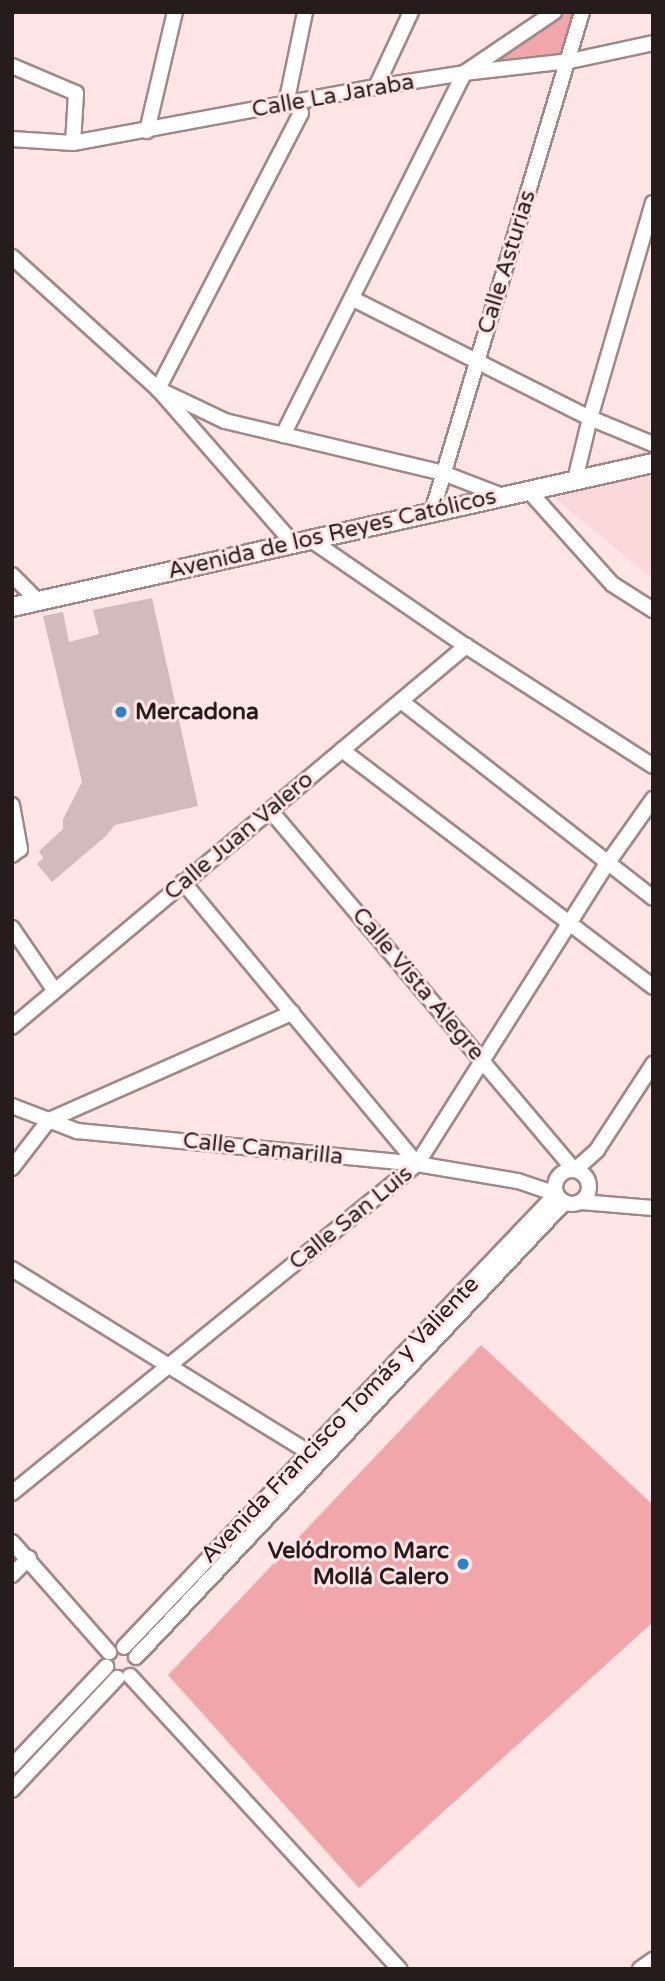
<!DOCTYPE html>
<html>
<head>
<meta charset="utf-8">
<style>
  body { margin:0 }
  #map { position:relative; width:665px; height:1981px; overflow:hidden; background:#ffe5e5; font-family:"Varela Round",sans-serif }
  div>[style] { position:absolute }
  [style*='--x'] { left:calc(var(--x)*1px); top:calc(var(--y)*1px); width:calc(var(--w)*1px); rotate:calc(var(--a)*1deg) }
  .built>* { inset:0; background:#fbd8d9 }
  .green>* { inset:0; background:#f1a7aa }
  .building>* { inset:0; background:#d4bbbb }
  .roads { filter:drop-shadow(2px 0 #a08888) drop-shadow(-2px 0 #a08888) drop-shadow(0 2px #a08888) drop-shadow(0 -2px #a08888) }
  .minor>* { height:14px; margin:-7px; padding:0 7px; transform-origin:7px; border-radius:7px; background:#fff }
  .minor>.ring { margin:-7px; padding:0; box-sizing:content-box; background:none; border:14px solid #fff; border-radius:50% }
  .tertiary>* { height:18px; margin:-9px; padding:0 9px; transform-origin:9px; border-radius:9px; background:#fff }
  .dots>* { width:19px; height:19px; translate:-50% -50%; box-sizing:border-box; border:4px solid #ffe5e5; border-radius:50% }
  span { translate:-50% -50%; white-space:nowrap; text-align:center; line-height:1.15; -webkit-text-stroke:6px #ffe5e5; paint-order:stroke }
  .street-label { font-size:23px; color:#261c1d }
  .poi-label { font-size:23px; color:#261c1d; font-weight:700 }
  .left { translate:0 -50%; text-align:left }
  .right { translate:-100% -50%; text-align:right }
  .frame { position:absolute; inset:0; border:14px solid #261c1d; pointer-events:none }
</style>
</head>
<body>
<div id="map">
  <div class="built">
    <div style="clip-path:polygon(653px 449px,653px 579px,532px 479px)"></div>
  </div>
  <div class="green">
    <div style="clip-path:polygon(554px 12px,582px 12px,570px 61px,464px 73px)"></div>
    <div style="clip-path:polygon(481px 1345px,653px 1505px,653px 1622px,359px 1888px,168px 1675px)"></div>
  </div>
  <div class="building">
    <div style="clip-path:polygon(152px 598px,198px 806px,115px 825px,106px 836px,52px 882px,37px 864px,43px 858px,39px 851px,63px 829px,63px 819px,82px 782px,43px 616px,63px 612px,69px 642px,99px 634px,93px 610px)"></div>
  </div>
  <div class="roads">
    <div class="minor">
      <div style="--x:12;--y:66;--w:69;--a:22.9"></div>
      <div style="--x:76;--y:93;--w:50;--a:93.4"></div>
      <div style="--x:376;--y:87;--w:83;--a:-65"></div>
      <div style="--x:294;--y:103;--w:12;--a:55"></div>
      <div style="--x:301;--y:113;--w:311;--a:117.4"></div>
      <div style="--x:158;--y:389;--w:74;--a:25.5"></div>
      <div style="--x:225;--y:421;--w:224;--a:13.4"></div>
      <div style="--x:443;--y:473;--w:64;--a:21"></div>
      <div style="--x:286;--y:104;--w:94;--a:-78.3"></div>
      <div style="--x:147;--y:131;--w:122;--a:-76.8"></div>
      <div style="--x:12;--y:139;--w:61;--a:3.8"></div>
      <div style="--x:73;--y:143;--w:308;--a:-10.5"></div>
      <div style="--x:376;--y:87;--w:89;--a:-9"></div>
      <div style="--x:464;--y:73;--w:107;--a:-6.5"></div>
      <div style="--x:570;--y:61;--w:85;--a:-12.2"></div>
      <div style="--x:12;--y:257;--w:197;--a:42.1"></div>
      <div style="--x:158;--y:389;--w:205;--a:48.8"></div>
      <div style="--x:353;--y:299;--w:265;--a:26.7"></div>
      <div style="--x:590;--y:418;--w:68;--a:22.4"></div>
      <div style="--x:283;--y:435;--w:405;--a:-63.4"></div>
      <div style="--x:464;--y:73;--w:109;--a:-34.1"></div>
      <div style="--x:575;--y:480;--w:64;--a:-76.4"></div>
      <div style="--x:590;--y:418;--w:224;--a:-73.7"></div>
      <div style="--x:528;--y:490;--w:126;--a:48.2"></div>
      <div style="--x:612;--y:584;--w:49;--a:32.4"></div>
      <div style="--x:432;--y:512;--w:522;--a:-73.3"></div>
      <div style="--x:311;--y:540;--w:188;--a:34.4"></div>
      <div style="--x:466;--y:646;--w:222;--a:32.7"></div>
      <div style="--x:12;--y:575;--w:37;--a:45"></div>
      <div style="--x:401;--y:701;--w:320;--a:38"></div>
      <div style="--x:342;--y:750;--w:391;--a:37.3"></div>
      <div style="--x:12;--y:805;--w:45;--a:79.7"></div>
      <div style="--x:20;--y:849;--w:10;--a:143"></div>
      <div style="--x:270;--y:810;--w:470;--a:49.8"></div>
      <div style="--x:183;--y:882;--w:366;--a:50.3"></div>
      <div style="--x:12;--y:928;--w:76;--a:55.7"></div>
      <div style="--x:12;--y:1027;--w:593;--a:-40"></div>
      <div style="--x:12;--y:1106;--w:70;--a:21"></div>
      <div style="--x:77;--y:1131;--w:342;--a:5.5"></div>
      <div style="--x:417;--y:1164;--w:102;--a:9.6"></div>
      <div style="--x:518;--y:1181;--w:40;--a:18.9"></div>
      <div style="--x:556;--y:1194;--w:626;--a:133.64"></div>
      <div style="--x:12;--y:1168;--w:61;--a:-52.4"></div>
      <div style="--x:49;--y:1120;--w:266;--a:-23.8"></div>
      <div class="ring" style="left:555px;top:1170px;width:20px;height:20px"></div>
      <div style="--x:575;--y:1170;--w:30;--a:-42"></div>
      <div style="--x:597;--y:1150;--w:103;--a:-56.9"></div>
      <div style="--x:581;--y:1202;--w:72;--a:4.8"></div>
      <div style="--x:12;--y:1269;--w:356;--a:31.7"></div>
      <div style="--x:12;--y:1493;--w:522;--a:-39.09"></div>
      <div style="--x:417;--y:1164;--w:355;--a:-57.7"></div>
      <div style="--x:607;--y:864;--w:80;--a:-54.7"></div>
      <div style="--x:12;--y:1542;--w:147;--a:48.6"></div>
      <div style="--x:12;--y:1575;--w:24;--a:-45"></div>
      <div style="--x:136;--y:1657;--w:625;--a:-46.68"></div>
      <div style="--x:130;--y:1676;--w:398;--a:47.4"></div>
      <div style="--x:12;--y:1766;--w:137;--a:-46.5"></div>
      <div style="--x:12;--y:1790;--w:154;--a:-46.8"></div>
      <div style="--x:640;--y:1969;--w:16;--a:-35"></div>
    </div>
    <div class="tertiary">
      <div style="--x:12;--y:607;--w:657;--a:-12.66"></div>
    </div>
  </div>
  <div class="dots">
    <div style="left:121px;top:712px;background:#2882cf"></div>
    <div style="left:463px;top:1564px;background:#2882cf"></div>
  </div>
  <div class="street-label">
    <span style="left:333px;top:96px;rotate:-10deg">Calle La Jaraba</span>
    <span style="left:507px;top:262px;rotate:-73deg">Calle Asturias</span>
    <span style="left:332px;top:534px;rotate:-13deg">Avenida de los Reyes Católicos</span>
    <span style="left:239px;top:836px;rotate:-40deg">Calle Juan Valero</span>
    <span style="left:418px;top:984px;rotate:50deg">Calle Vista Alegre</span>
    <span style="left:263px;top:1149px;rotate:6deg">Calle Camarilla</span>
    <span style="left:351px;top:1218px;rotate:-39deg">Calle San Luis</span>
    <span style="left:340px;top:1420px;rotate:-46deg">Avenida Francisco Tomás y Valiente</span>
  </div>
  <div class="poi-label">
    <span class="left" style="left:135px;top:712px">Mercadona</span>
    <span class="right" style="left:449px;top:1564px">Velódromo Marc<br>Mollá Calero</span>
  </div>
  <div class="frame"></div>
</div>
</body>
</html>
